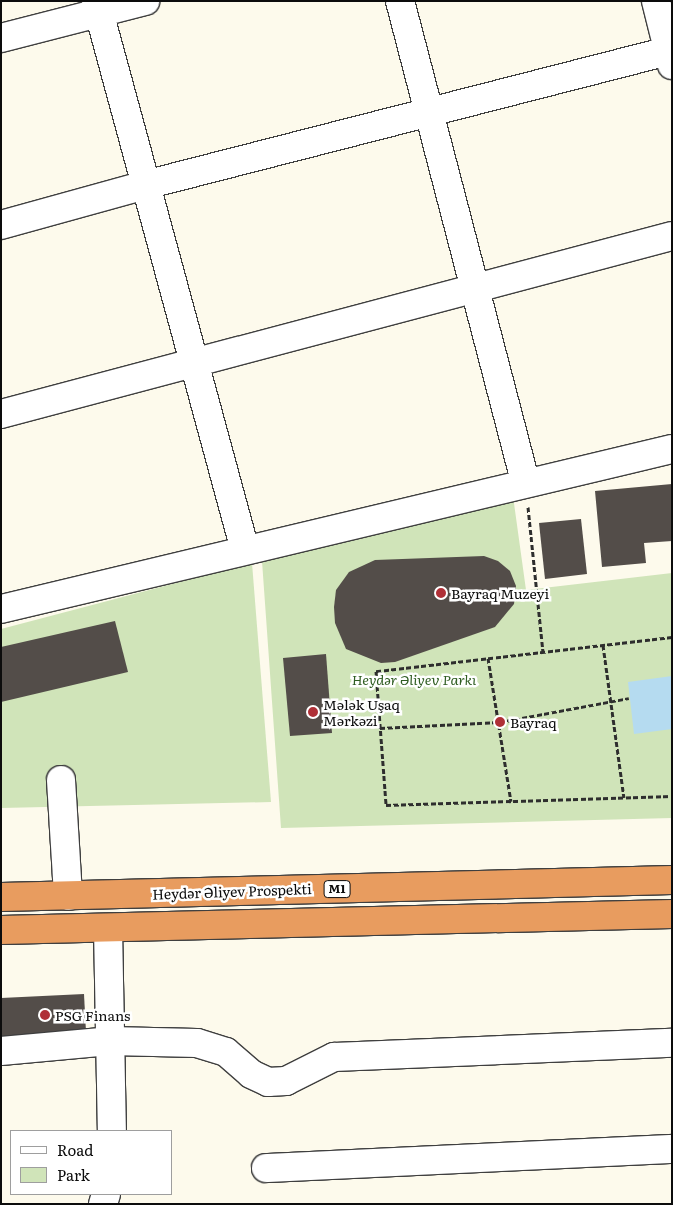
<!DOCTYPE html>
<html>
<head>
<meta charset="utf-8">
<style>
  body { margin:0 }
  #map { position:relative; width:673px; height:1205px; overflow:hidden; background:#fdfaec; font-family:Literata,serif }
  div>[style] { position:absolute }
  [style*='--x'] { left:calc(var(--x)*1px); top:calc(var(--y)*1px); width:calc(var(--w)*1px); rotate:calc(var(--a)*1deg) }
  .green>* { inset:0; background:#d0e4b9 }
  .water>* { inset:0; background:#b5dbf0 }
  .building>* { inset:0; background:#534d49 }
  .path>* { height:3px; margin-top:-1.5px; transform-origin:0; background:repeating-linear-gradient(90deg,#2e2e2e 0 5px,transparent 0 7.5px) }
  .roads { filter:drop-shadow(1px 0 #3f3f3f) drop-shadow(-1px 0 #3f3f3f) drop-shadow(0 1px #3f3f3f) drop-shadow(0 -1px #3f3f3f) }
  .minor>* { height:28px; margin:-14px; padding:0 14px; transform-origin:14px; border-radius:14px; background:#fff }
  .highway>* { height:28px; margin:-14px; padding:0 14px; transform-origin:14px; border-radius:14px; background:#e89c5f }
  .dots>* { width:14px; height:14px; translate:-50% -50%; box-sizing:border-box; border:2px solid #fff; border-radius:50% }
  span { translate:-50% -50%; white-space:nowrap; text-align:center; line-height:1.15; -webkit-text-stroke:5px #fff; paint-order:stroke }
  .shield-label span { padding:1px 4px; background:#fff; border:1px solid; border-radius:4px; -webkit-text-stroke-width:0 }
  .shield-label { font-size:12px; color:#0c0c0c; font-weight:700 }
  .poi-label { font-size:14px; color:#0c0c0c }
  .left { translate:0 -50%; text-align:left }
  .park-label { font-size:14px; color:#2f5d22; font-style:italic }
  .street-label { font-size:14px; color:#0c0c0c }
  .frame { position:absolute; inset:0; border:2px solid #0c0c0c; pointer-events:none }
  .legend { position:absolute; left:10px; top:1130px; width:162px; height:65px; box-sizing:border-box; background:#fff; border:1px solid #9e9e9e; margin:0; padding:6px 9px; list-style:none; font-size:15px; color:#0c0c0c }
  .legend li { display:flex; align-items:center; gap:10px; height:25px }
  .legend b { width:25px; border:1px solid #9e9e9e }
</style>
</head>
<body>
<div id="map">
  <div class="green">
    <div style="clip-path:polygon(513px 496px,526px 590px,672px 573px,672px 818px,281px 828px,262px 561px)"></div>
    <div style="clip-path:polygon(252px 563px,271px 802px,1px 808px,1px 629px)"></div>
  </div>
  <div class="water">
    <div style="clip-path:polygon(672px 676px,672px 729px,634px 734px,628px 682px)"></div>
  </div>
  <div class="building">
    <div style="clip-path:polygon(672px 484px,672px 541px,644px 543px,646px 563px,602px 567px,595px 491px)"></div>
    <div style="clip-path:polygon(581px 519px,587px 574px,545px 579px,539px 523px)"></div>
    <div style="clip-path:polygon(484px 556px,498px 561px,510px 571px,516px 586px,514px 604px,495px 627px,395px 662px,381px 663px,346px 649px,335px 623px,334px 607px,336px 590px,349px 572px,375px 560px)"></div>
    <div style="clip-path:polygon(115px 621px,128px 672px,1px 702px,1px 647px)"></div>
    <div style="clip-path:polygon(326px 654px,332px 733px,290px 736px,283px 658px)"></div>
    <div style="clip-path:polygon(84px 994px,86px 1032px,1px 1037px,1px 998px)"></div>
  </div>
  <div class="path">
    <div style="--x:528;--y:507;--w:145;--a:84.1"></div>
    <div style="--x:672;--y:637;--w:298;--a:173.4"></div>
    <div style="--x:376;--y:671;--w:134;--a:85.7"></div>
    <div style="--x:386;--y:805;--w:286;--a:-1.8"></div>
    <div style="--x:603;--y:645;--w:154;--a:82.2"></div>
    <div style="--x:488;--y:658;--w:145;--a:80.9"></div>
    <div style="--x:380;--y:728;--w:120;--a:-2.9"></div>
    <div style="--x:500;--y:722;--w:131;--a:-10.5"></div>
  </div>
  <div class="roads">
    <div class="minor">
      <div style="--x:96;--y:1;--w:569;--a:74.82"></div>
      <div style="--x:400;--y:1;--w:498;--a:75.4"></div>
      <div style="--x:656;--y:1;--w:66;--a:76"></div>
      <div style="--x:1;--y:38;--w:149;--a:-14.4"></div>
      <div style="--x:1;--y:225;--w:149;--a:-15.5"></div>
      <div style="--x:145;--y:185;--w:544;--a:-14.37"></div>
      <div style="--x:1;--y:414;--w:694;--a:-14.86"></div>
      <div style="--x:1;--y:609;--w:690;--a:-13.41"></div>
      <div style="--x:61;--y:780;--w:116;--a:86.5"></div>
      <div style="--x:108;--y:928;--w:203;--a:88.9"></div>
      <div style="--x:1;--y:1051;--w:109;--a:-5.2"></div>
      <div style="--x:110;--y:1041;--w:87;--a:1.3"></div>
      <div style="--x:197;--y:1043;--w:30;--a:17"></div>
      <div style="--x:226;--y:1052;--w:33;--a:41"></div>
      <div style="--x:251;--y:1074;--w:19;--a:25"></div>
      <div style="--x:268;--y:1082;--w:18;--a:-3"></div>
      <div style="--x:286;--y:1081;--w:54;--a:-26.6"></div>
      <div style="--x:334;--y:1057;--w:338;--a:-2.4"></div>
      <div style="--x:266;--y:1168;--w:406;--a:-2.7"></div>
      <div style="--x:103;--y:1204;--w:10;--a:-73"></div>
    </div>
    <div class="highway">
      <div style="--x:1;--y:897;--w:671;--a:-1.45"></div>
      <div style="--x:1;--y:930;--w:671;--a:-1.37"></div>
    </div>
  </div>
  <div class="dots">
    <div style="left:441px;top:593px;background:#af3037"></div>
    <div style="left:313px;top:712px;background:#af3037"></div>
    <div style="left:500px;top:722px;background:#af3037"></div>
    <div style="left:45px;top:1015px;background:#af3037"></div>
  </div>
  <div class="shield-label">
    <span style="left:337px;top:889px">M1</span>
  </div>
  <div class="poi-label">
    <span class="left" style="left:451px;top:593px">Bayraq Muzeyi</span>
    <span class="left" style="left:323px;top:712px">Mələk Uşaq<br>Mərkəzi</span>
    <span class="left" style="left:510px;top:722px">Bayraq</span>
    <span class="left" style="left:55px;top:1015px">PSG Finans</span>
  </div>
  <div class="park-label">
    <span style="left:414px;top:679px">Heydər Əliyev Parkı</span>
  </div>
  <div class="street-label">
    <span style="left:232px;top:891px;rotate:-2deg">Heydər Əliyev Prospekti</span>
  </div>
  <div class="frame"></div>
  <ul class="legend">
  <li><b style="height:6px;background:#fff"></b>Road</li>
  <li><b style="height:14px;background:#d0e4b9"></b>Park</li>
  </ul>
</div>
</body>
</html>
